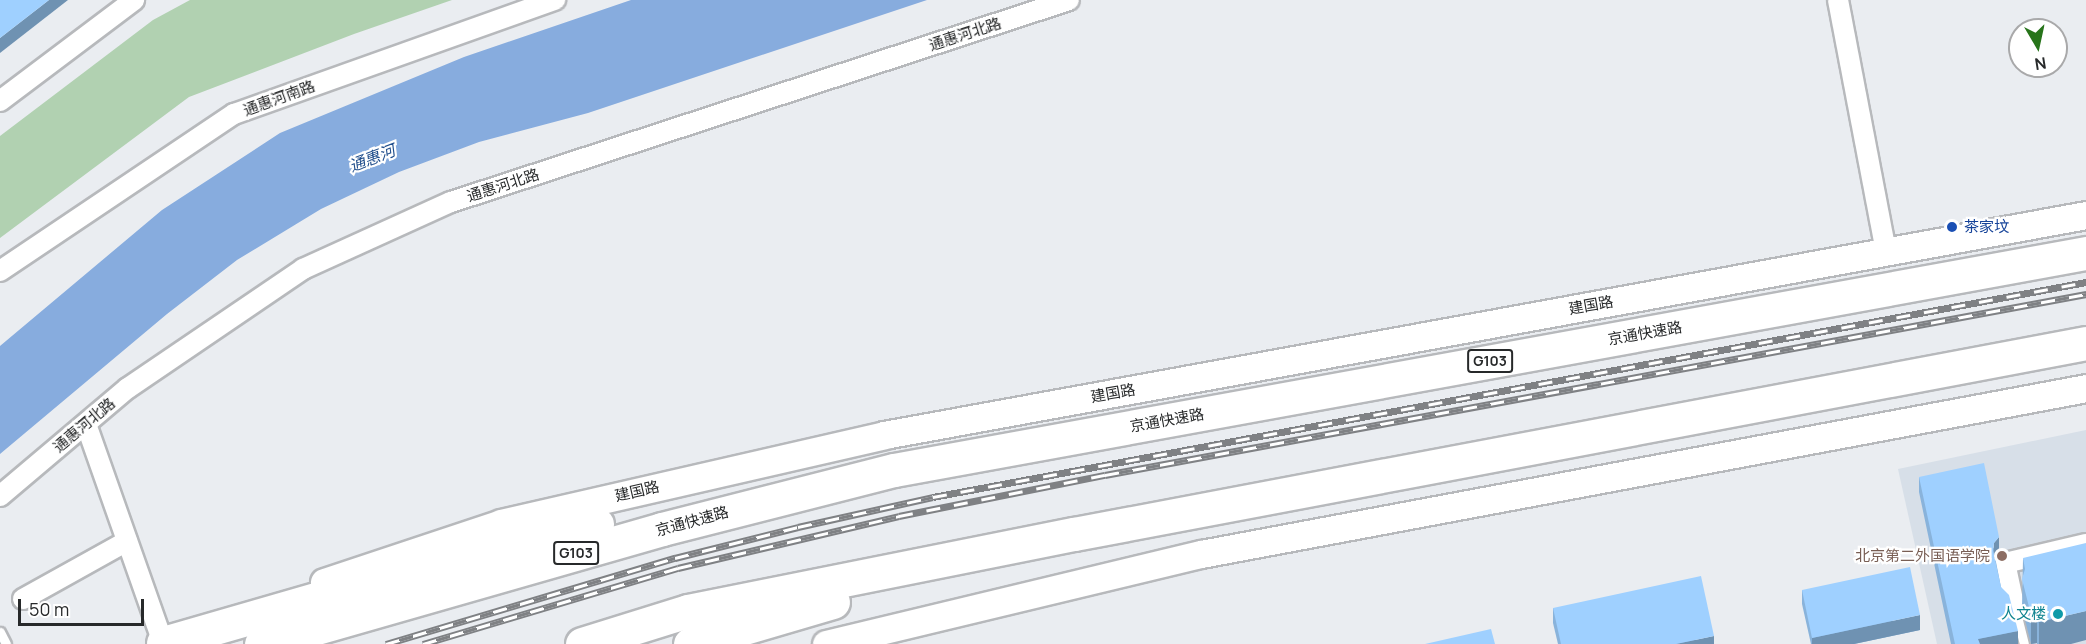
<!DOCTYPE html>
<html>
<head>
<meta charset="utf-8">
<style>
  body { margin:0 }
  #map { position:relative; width:2086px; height:644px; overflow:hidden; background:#eaedf1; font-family:Manrope,"Noto Sans SC",sans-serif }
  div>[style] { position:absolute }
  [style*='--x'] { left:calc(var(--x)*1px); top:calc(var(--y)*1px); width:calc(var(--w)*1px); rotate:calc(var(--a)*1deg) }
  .built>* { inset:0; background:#d7dfe8 }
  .green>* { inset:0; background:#b1d1b1 }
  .water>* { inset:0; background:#87acde }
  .roads { filter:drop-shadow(2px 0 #b7b9bc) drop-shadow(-2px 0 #b7b9bc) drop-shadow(0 2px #b7b9bc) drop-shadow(0 -2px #b7b9bc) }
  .service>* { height:9px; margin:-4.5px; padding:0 4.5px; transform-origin:4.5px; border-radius:4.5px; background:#fff }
  .minor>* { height:20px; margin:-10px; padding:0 10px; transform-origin:10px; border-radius:10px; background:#fff }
  .secondary>* { height:27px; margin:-13.5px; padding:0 13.5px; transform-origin:13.5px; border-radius:13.5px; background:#fff }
  .motorway>* { height:33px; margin:-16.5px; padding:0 16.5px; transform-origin:16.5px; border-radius:16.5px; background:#fff }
  .rail>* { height:7px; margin-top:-3.5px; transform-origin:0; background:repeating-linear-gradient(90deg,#fff 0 14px,#7f8184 0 28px); box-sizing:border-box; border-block:2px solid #7f8184 }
  .wall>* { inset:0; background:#89b3db }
  .shaded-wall>* { inset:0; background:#6f92b2 }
  .building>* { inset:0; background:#9fd0ff }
  .dots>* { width:16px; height:16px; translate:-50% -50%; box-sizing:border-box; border:3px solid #fff; border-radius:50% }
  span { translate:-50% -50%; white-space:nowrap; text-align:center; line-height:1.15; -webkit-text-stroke:4.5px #fff; paint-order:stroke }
  .shield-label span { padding:2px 4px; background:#fff; border:2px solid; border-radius:4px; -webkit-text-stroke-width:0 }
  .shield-label { font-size:14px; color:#27292a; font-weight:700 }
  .street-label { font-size:15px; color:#27292a }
  .transit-label { font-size:15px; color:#164399 }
  .left { translate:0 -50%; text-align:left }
  .education-label { font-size:15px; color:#785e54 }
  .right { translate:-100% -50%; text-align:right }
  .culture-label { font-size:15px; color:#0d838f }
  .water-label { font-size:16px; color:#204e8c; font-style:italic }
  .north { position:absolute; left:2008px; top:18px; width:60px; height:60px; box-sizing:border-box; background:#fff; border:2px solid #a9a9aa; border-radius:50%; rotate:171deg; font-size:16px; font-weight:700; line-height:24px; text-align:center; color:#27292a }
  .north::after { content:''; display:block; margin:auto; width:21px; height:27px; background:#27741a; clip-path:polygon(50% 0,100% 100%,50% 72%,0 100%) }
  .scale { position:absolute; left:18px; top:599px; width:126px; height:27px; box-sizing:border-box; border:3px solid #27292a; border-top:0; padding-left:8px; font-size:18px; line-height:21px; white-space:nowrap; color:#27292a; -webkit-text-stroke:4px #fff; paint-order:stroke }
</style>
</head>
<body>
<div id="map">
  <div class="built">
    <div style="clip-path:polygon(2086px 430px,2086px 644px,1937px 644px,1898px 469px)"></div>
  </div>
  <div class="green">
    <div style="clip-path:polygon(190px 0,452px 0,354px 34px,189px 97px,0 238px,0 136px,153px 20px)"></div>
  </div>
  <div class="water">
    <div style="clip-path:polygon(631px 0,927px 0,588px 113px,479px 142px,399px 172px,321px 209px,237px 260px,167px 314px,0 454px,0 346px,162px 210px,280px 133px,464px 57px)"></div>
  </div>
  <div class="roads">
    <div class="service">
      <div style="--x:2013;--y:600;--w:45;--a:76"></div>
      <div style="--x:0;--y:632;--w:13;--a:63"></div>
    </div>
    <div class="minor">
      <div style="--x:1838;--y:0;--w:256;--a:79.2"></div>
      <div style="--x:0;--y:101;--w:168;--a:-37"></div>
      <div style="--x:0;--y:271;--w:282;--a:-33.9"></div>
      <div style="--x:234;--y:114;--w:341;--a:-19.6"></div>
      <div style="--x:86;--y:424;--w:232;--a:70.6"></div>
      <div style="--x:0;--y:496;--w:167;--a:-40.2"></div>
      <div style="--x:128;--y:388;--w:212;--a:-34.2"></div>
      <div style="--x:303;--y:269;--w:162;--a:-24.4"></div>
      <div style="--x:451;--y:202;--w:650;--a:-18.1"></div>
      <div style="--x:23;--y:599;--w:119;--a:-29.1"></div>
      <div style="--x:2013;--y:600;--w:38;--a:-102"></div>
      <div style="--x:2005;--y:563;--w:83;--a:-13.2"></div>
    </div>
    <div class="secondary">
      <div style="--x:324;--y:582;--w:187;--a:-18.4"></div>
      <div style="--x:501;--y:523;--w:393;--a:-12.9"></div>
      <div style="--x:884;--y:435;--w:1222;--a:-10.37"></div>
      <div style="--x:826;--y:644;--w:386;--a:-13.5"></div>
      <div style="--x:1201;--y:554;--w:900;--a:-10.62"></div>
    </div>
    <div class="motorway">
      <div style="--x:163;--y:643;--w:281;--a:-16.1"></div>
      <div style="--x:433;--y:565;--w:169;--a:-14"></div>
      <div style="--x:261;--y:644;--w:417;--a:-16"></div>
      <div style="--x:662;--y:529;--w:239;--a:-14.3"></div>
      <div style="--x:894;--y:470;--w:1212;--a:-10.32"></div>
      <div style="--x:582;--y:644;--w:111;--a:-17.3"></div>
      <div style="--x:688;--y:611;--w:394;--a:-11.3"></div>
      <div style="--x:1074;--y:534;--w:1030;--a:-10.69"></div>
      <div style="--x:690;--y:644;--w:149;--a:-16.4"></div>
    </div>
  </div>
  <div class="rail">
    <div style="--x:386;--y:644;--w:302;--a:-16.6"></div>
    <div style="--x:675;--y:558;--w:127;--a:-14.1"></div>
    <div style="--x:798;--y:527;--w:138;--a:-12.5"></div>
    <div style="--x:933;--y:497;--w:1173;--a:-10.56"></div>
    <div style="--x:423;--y:644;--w:266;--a:-16.6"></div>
    <div style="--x:678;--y:568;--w:227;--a:-13.2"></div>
    <div style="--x:899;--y:516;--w:210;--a:-11.3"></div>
    <div style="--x:1105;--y:475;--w:998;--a:-10.45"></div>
  </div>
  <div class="wall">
    <div style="clip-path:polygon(1919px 477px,1999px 553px,1995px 557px,2001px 587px,2018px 644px,1951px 644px,1919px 492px)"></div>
    <div style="clip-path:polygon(2023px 558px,2071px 644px,2037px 644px,2037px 643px,2031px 644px,2022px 608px)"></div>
    <div style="clip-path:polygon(1802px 590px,1920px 630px,1854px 644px,1811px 644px,1802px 604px)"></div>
    <div style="clip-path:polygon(1553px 608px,1714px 644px,1558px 644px,1553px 623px)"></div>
  </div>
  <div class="shaded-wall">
    <div style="clip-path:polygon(49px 0,68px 0,0 53px,0 38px)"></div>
    <div style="clip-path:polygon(1999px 537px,1999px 553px,1994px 559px,1993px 566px,1994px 543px)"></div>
    <div style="clip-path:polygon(2086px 611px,2086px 640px,2071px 644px,2039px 644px,2039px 622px)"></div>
    <div style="clip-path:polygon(2037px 614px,2037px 643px,2031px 644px,2031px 615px)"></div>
    <div style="clip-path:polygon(1920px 615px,1920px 630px,1854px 644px,1812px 644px,1812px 638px)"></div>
    <div style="clip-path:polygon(2018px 631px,2018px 644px,1978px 644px,1978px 639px)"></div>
    <div style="clip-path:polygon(1714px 636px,1714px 644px,1676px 644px)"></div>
  </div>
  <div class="building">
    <div style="clip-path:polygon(0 0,49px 0,0 38px)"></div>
    <div style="clip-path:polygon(1984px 463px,1999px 537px,1994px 543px,1993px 550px,2001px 587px,2009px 595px,2018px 631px,1978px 639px,1980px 644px,1955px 644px,1919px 477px)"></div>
    <div style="clip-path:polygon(2086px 543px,2086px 611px,2039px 622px,2037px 614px,2031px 615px,2022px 579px,2025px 569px,2023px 558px)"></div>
    <div style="clip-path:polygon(1910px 567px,1920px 615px,1812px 638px,1802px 590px)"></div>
    <div style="clip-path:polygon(1701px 576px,1714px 636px,1676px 644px,1561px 644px,1553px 608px)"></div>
    <div style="clip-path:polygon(1491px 629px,1495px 644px,1425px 644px)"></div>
  </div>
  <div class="dots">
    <div style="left:1952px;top:227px;background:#1a4fb4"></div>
    <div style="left:2002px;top:556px;background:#8d6e63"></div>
    <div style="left:2058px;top:614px;background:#0f9aa8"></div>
  </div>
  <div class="shield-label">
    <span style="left:1490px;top:361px">G103</span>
    <span style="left:576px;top:553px">G103</span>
  </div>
  <div class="street-label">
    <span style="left:965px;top:34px;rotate:-18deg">通惠河北路</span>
    <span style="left:279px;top:98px;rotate:-20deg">通惠河南路</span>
    <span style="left:503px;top:185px;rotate:-18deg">通惠河北路</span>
    <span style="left:1591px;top:305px;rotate:-10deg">建国路</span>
    <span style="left:1645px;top:333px;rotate:-10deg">京通快速路</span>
    <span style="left:1113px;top:393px;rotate:-10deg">建国路</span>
    <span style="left:1167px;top:420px;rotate:-10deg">京通快速路</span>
    <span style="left:84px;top:425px;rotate:-40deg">通惠河北路</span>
    <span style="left:637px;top:491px;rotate:-13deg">建国路</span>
    <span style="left:692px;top:521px;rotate:-15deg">京通快速路</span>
  </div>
  <div class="transit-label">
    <span class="left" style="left:1964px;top:227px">茶家坟</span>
  </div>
  <div class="education-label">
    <span class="right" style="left:1990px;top:556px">北京第二外国语学院</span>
  </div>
  <div class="culture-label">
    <span class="right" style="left:2046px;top:614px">人文楼</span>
  </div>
  <div class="water-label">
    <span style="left:372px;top:158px;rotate:-21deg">通惠河</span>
  </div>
  <div class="north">N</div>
  <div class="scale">50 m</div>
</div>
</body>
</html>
